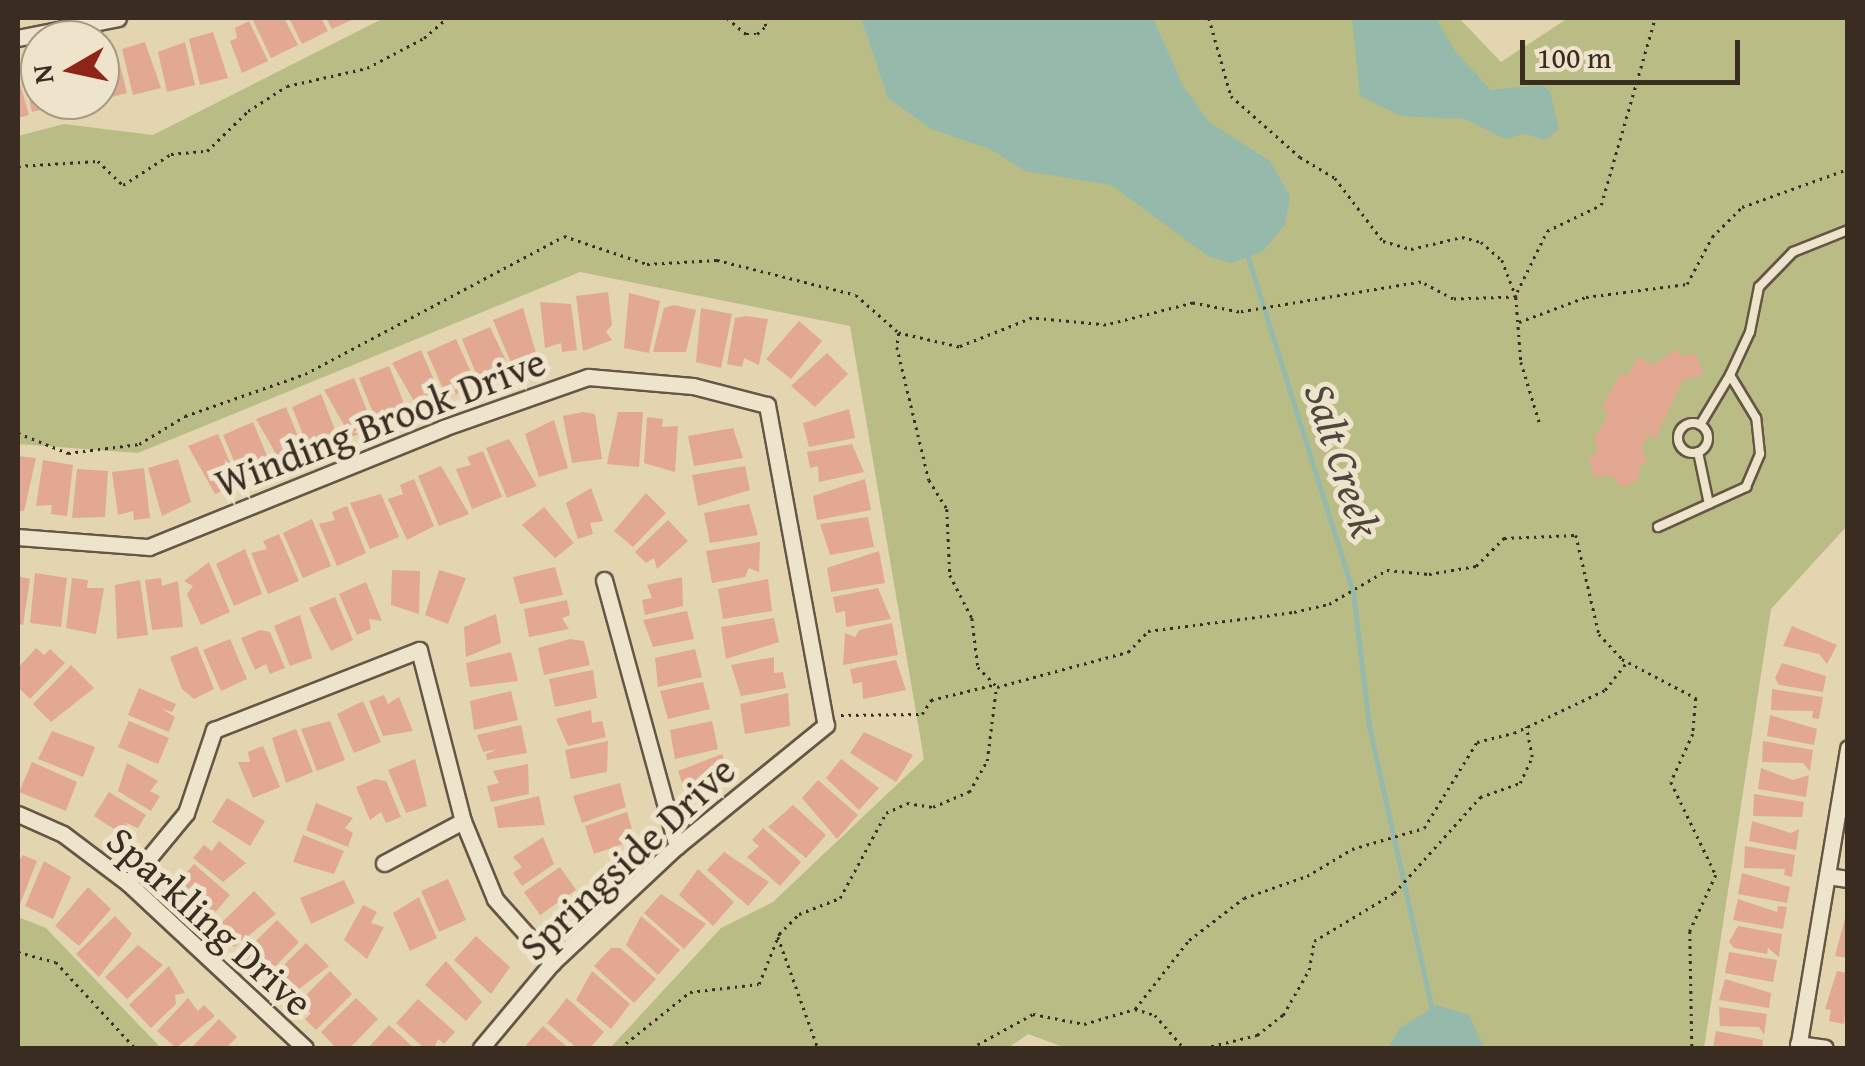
<!DOCTYPE html>
<html>
<head>
<meta charset="utf-8">
<style>
  body { margin:0 }
  #map { position:relative; width:1865px; height:1066px; overflow:hidden; background:#e3d5af; font-family:"Gentium Book Plus",serif }
  div>[style] { position:absolute }
  [style*='--x'] { left:calc(var(--x)*1px); top:calc(var(--y)*1px); width:calc(var(--w)*1px); rotate:calc(var(--a)*1deg) }
  .green>* { inset:0; background:#babc86 }
  .water>* { inset:0; background:#95b9ab }
  .stream>* { height:5px; margin:-2.5px; padding:0 2.5px; transform-origin:2.5px; border-radius:2.5px; background:#95b9ab }
  .building>* { inset:0; background:#e2a891 }
  .path>* { height:2.5px; margin-top:-1.25px; transform-origin:0; background:repeating-linear-gradient(90deg,#3b2c22 0 2.5px,transparent 0 7.5px) }
  .roads { filter:drop-shadow(2px 0 #655645) drop-shadow(-2px 0 #655645) drop-shadow(0 2px #655645) drop-shadow(0 -2px #655645) }
  .service>* { height:8px; margin:-4px; padding:0 4px; transform-origin:4px; border-radius:4px; background:#ede4cb }
  .service>.ring { margin:-4px; padding:0; box-sizing:content-box; background:none; border:8px solid #ede4cb; border-radius:50% }
  .minor>* { height:15px; margin:-7.5px; padding:0 7.5px; transform-origin:7.5px; border-radius:7.5px; background:#ede4cb }
  span { translate:-50% -50%; white-space:nowrap; text-align:center; line-height:1.15; -webkit-text-stroke:10px #ede4cb; paint-order:stroke }
  .street-label { font-size:40px; color:#3b2c22 }
  .water-label { font-size:42px; color:#4d483d; font-style:italic }
  .frame { position:absolute; inset:0; border:20px solid #3b2c22; pointer-events:none }
  .north { position:absolute; left:20px; top:20px; width:100px; height:100px; box-sizing:border-box; background:#ede4cb; border:2px solid #a69a87; border-radius:50%; rotate:261deg; font-size:28px; font-weight:700; line-height:40px; text-align:center; color:#3b2c22 }
  .north::after { content:''; display:block; margin:auto; width:35px; height:45px; background:#8f2418; clip-path:polygon(50% 0,100% 100%,50% 72%,0 100%) }
  .scale { position:absolute; left:1520px; top:40px; width:220px; height:45px; box-sizing:border-box; border:5px solid #3b2c22; border-top:0; padding-left:12px; font-size:30px; line-height:35px; white-space:nowrap; color:#3b2c22; -webkit-text-stroke:8px #ede4cb; paint-order:stroke }
</style>
</head>
<body>
<div id="map">
  <div class="green">
    <div style="clip-path:polygon(384px 18px,1459px 18px,1501px 62px,1568px 18px,1847px 18px,1847px 526px,1771px 609px,1704px 1048px,1066px 1048px,1028px 1034px,1008px 1048px,610px 1048px,721px 928px,773px 902px,924px 759px,850px 326px,580px 272px,138px 453px,18px 444px,18px 136px,64px 124px,153px 135px)"></div>
    <div style="clip-path:polygon(18px 917px,46px 928px,161px 1048px,18px 1048px)"></div>
  </div>
  <div class="water">
    <div style="clip-path:polygon(861px 18px,1153px 18px,1183px 86px,1209px 122px,1270px 161px,1290px 196px,1285px 225px,1262px 252px,1231px 263px,1208px 256px,1111px 185px,1025px 171px,990px 149px,931px 129px,888px 98px)"></div>
    <div style="clip-path:polygon(1352px 18px,1436px 18px,1455px 51px,1491px 90px,1542px 85px,1550px 91px,1559px 129px,1544px 140px,1526px 134px,1505px 139px,1465px 119px,1401px 116px,1360px 96px)"></div>
    <div style="clip-path:polygon(1437px 1005px,1469px 1015px,1484px 1048px,1388px 1048px,1400px 1028px)"></div>
  </div>
  <div class="stream">
    <div style="--x:1246;--y:251;--w:357;--a:72.6"></div>
    <div style="--x:1353;--y:592;--w:135;--a:83.2"></div>
    <div style="--x:1369;--y:726;--w:292;--a:77.5"></div>
  </div>
  <div class="building">
    <div style="clip-path:polygon(252px 18px,284px 18px,298px 45px,271px 58px)"></div>
    <div style="clip-path:polygon(289px 18px,321px 18px,328px 31px,302px 44px)"></div>
    <div style="clip-path:polygon(326px 18px,356px 18px,332px 29px)"></div>
    <div style="clip-path:polygon(249px 21px,268px 61px,242px 73px,230px 41px,237px 38px,235px 28px)"></div>
    <div style="clip-path:polygon(213px 32px,228px 78px,200px 85px,189px 39px)"></div>
    <div style="clip-path:polygon(145px 42px,161px 88px,133px 95px,122px 49px)"></div>
    <div style="clip-path:polygon(185px 42px,195px 85px,167px 92px,158px 52px)"></div>
    <div style="clip-path:polygon(116px 49px,127px 93px,100px 100px,100px 53px)"></div>
    <div style="clip-path:polygon(40px 63px,40px 100px,61px 105px,32px 112px,23px 73px,31px 71px,37px 82px,33px 68px)"></div>
    <div style="clip-path:polygon(18px 78px,29px 115px,18px 118px)"></div>
    <div style="clip-path:polygon(608px 292px,612px 325px,606px 332px,612px 340px,583px 351px,576px 296px)"></div>
    <div style="clip-path:polygon(629px 293px,660px 301px,649px 353px,624px 348px)"></div>
    <div style="clip-path:polygon(540px 302px,571px 304px,577px 350px,562px 352px,561px 343px,545px 348px)"></div>
    <div style="clip-path:polygon(674px 305px,696px 310px,686px 352px,653px 352px,664px 308px)"></div>
    <div style="clip-path:polygon(523px 308px,538px 360px,514px 370px,493px 320px)"></div>
    <div style="clip-path:polygon(701px 308px,732px 314px,721px 368px,696px 362px)"></div>
    <div style="clip-path:polygon(746px 316px,768px 319px,759px 365px,744px 358px,742px 367px,727px 364px,735px 318px)"></div>
    <div style="clip-path:polygon(799px 321px,822px 341px,791px 379px,766px 359px)"></div>
    <div style="clip-path:polygon(490px 327px,511px 371px,481px 386px,462px 339px)"></div>
    <div style="clip-path:polygon(456px 339px,474px 379px,458px 384px,461px 392px,447px 398px,427px 352px)"></div>
    <div style="clip-path:polygon(1678px 349px,1680px 356px,1696px 354px,1703px 375px,1683px 380px,1655px 439px,1640px 429px,1648px 437px,1642px 447px,1647px 464px,1640px 464px,1638px 481px,1621px 487px,1612px 476px,1594px 477px,1589px 456px,1597px 452px,1594px 439px,1609px 413px,1602px 408px,1620px 373px,1627px 377px,1638px 357px,1652px 365px)"></div>
    <div style="clip-path:polygon(421px 350px,443px 401px,419px 410px,392px 363px)"></div>
    <div style="clip-path:polygon(827px 353px,848px 374px,815px 407px,791px 386px)"></div>
    <div style="clip-path:polygon(389px 366px,405px 406px,378px 425px,359px 378px)"></div>
    <div style="clip-path:polygon(354px 378px,374px 428px,351px 437px,324px 390px)"></div>
    <div style="clip-path:polygon(321px 394px,337px 435px,321px 440px,325px 448px,311px 454px,292px 407px)"></div>
    <div style="clip-path:polygon(286px 407px,307px 458px,283px 466px,256px 419px)"></div>
    <div style="clip-path:polygon(849px 409px,855px 438px,809px 447px,803px 423px)"></div>
    <div style="clip-path:polygon(583px 412px,595px 414px,602px 459px,572px 463px,563px 416px)"></div>
    <div style="clip-path:polygon(618px 412px,643px 412px,639px 467px,607px 464px)"></div>
    <div style="clip-path:polygon(647px 417px,663px 419px,662px 427px,678px 426px,675px 472px,644px 463px)"></div>
    <div style="clip-path:polygon(554px 420px,568px 468px,539px 477px,525px 434px)"></div>
    <div style="clip-path:polygon(253px 422px,270px 463px,254px 467px,258px 476px,243px 482px,223px 435px)"></div>
    <div style="clip-path:polygon(733px 428px,743px 458px,694px 466px,688px 436px)"></div>
    <div style="clip-path:polygon(218px 434px,239px 484px,215px 494px,188px 446px)"></div>
    <div style="clip-path:polygon(509px 439px,537px 486px,507px 498px,486px 448px)"></div>
    <div style="clip-path:polygon(852px 444px,864px 472px,819px 482px,818px 466px,810px 468px,807px 452px)"></div>
    <div style="clip-path:polygon(483px 451px,502px 497px,472px 509px,456px 469px,471px 465px,467px 457px)"></div>
    <div style="clip-path:polygon(18px 456px,36px 458px,24px 511px,18px 511px)"></div>
    <div style="clip-path:polygon(178px 459px,191px 502px,162px 516px,148px 468px)"></div>
    <div style="clip-path:polygon(43px 460px,73px 465px,67px 516px,51px 514px,52px 505px,36px 506px)"></div>
    <div style="clip-path:polygon(441px 466px,469px 514px,439px 526px,418px 476px)"></div>
    <div style="clip-path:polygon(745px 466px,750px 490px,698px 506px,692px 475px)"></div>
    <div style="clip-path:polygon(144px 468px,150px 518px,134px 520px,133px 511px,118px 515px,112px 472px)"></div>
    <div style="clip-path:polygon(77px 469px,108px 471px,105px 517px,72px 518px)"></div>
    <div style="clip-path:polygon(414px 479px,434px 526px,407px 540px,388px 499px,403px 494px,400px 485px)"></div>
    <div style="clip-path:polygon(865px 479px,871px 510px,817px 520px,813px 496px)"></div>
    <div style="clip-path:polygon(591px 488px,603px 521px,590px 523px,593px 534px,578px 539px,566px 503px)"></div>
    <div style="clip-path:polygon(646px 493px,666px 513px,633px 547px,614px 531px)"></div>
    <div style="clip-path:polygon(381px 494px,399px 537px,370px 549px,350px 503px)"></div>
    <div style="clip-path:polygon(749px 504px,758px 535px,710px 543px,704px 513px)"></div>
    <div style="clip-path:polygon(347px 506px,366px 553px,337px 566px,319px 524px,335px 520px,332px 512px)"></div>
    <div style="clip-path:polygon(544px 507px,574px 543px,555px 558px,522px 525px)"></div>
    <div style="clip-path:polygon(868px 517px,874px 547px,830px 555px,820px 524px)"></div>
    <div style="clip-path:polygon(312px 519px,331px 566px,303px 578px,283px 533px)"></div>
    <div style="clip-path:polygon(668px 520px,688px 541px,657px 569px,654px 558px,646px 563px,635px 552px)"></div>
    <div style="clip-path:polygon(279px 534px,299px 581px,268px 594px,251px 553px,267px 549px,263px 541px)"></div>
    <div style="clip-path:polygon(760px 542px,759px 572px,749px 568px,745px 577px,712px 583px,706px 551px)"></div>
    <div style="clip-path:polygon(245px 549px,262px 594px,234px 606px,216px 564px)"></div>
    <div style="clip-path:polygon(879px 551px,885px 583px,831px 592px,827px 568px)"></div>
    <div style="clip-path:polygon(209px 562px,230px 612px,201px 625px,187px 594px,193px 586px,184px 581px)"></div>
    <div style="clip-path:polygon(555px 567px,563px 595px,520px 604px,513px 577px)"></div>
    <div style="clip-path:polygon(392px 570px,420px 571px,419px 614px,391px 605px)"></div>
    <div style="clip-path:polygon(439px 570px,466px 578px,448px 624px,425px 615px)"></div>
    <div style="clip-path:polygon(35px 573px,67px 578px,61px 627px,30px 623px)"></div>
    <div style="clip-path:polygon(18px 576px,30px 579px,23px 625px,18px 624px)"></div>
    <div style="clip-path:polygon(682px 577px,683px 606px,645px 615px,642px 600px,652px 598px,647px 585px)"></div>
    <div style="clip-path:polygon(72px 578px,88px 580px,87px 588px,104px 588px,96px 634px,66px 628px)"></div>
    <div style="clip-path:polygon(161px 578px,162px 586px,178px 581px,183px 627px,152px 630px,145px 580px)"></div>
    <div style="clip-path:polygon(768px 579px,772px 611px,723px 619px,718px 589px)"></div>
    <div style="clip-path:polygon(140px 580px,148px 635px,117px 639px,115px 585px)"></div>
    <div style="clip-path:polygon(366px 582px,382px 621px,369px 619px,371px 629px,357px 635px,339px 594px)"></div>
    <div style="clip-path:polygon(878px 588px,891px 619px,846px 627px,845px 611px,836px 613px,833px 597px)"></div>
    <div style="clip-path:polygon(335px 597px,353px 640px,331px 651px,309px 608px)"></div>
    <div style="clip-path:polygon(567px 600px,570px 615px,562px 618px,569px 629px,529px 637px,524px 609px)"></div>
    <div style="clip-path:polygon(687px 611px,694px 639px,653px 647px,643px 620px)"></div>
    <div style="clip-path:polygon(496px 614px,501px 643px,466px 657px,464px 627px)"></div>
    <div style="clip-path:polygon(300px 615px,312px 658px,290px 666px,274px 626px)"></div>
    <div style="clip-path:polygon(774px 618px,779px 642px,726px 659px,721px 627px)"></div>
    <div style="clip-path:polygon(892px 623px,898px 655px,843px 665px,845px 633px,855px 637px,859px 630px)"></div>
    <div style="clip-path:polygon(1792px 626px,1837px 645px,1827px 664px,1819px 654px,1783px 646px)"></div>
    <div style="clip-path:polygon(260px 630px,270px 632px,285px 668px,270px 674px,266px 664px,255px 670px,241px 638px)"></div>
    <div style="clip-path:polygon(230px 639px,247px 679px,221px 691px,203px 650px)"></div>
    <div style="clip-path:polygon(570px 639px,584px 641px,590px 665px,544px 675px,538px 648px)"></div>
    <div style="clip-path:polygon(197px 646px,214px 689px,194px 699px,182px 689px,170px 657px)"></div>
    <div style="clip-path:polygon(36px 648px,44px 655px,50px 649px,65px 663px,30px 699px,18px 687px,18px 668px)"></div>
    <div style="clip-path:polygon(695px 649px,702px 677px,658px 687px,655px 658px)"></div>
    <div style="clip-path:polygon(511px 652px,518px 681px,470px 687px,466px 663px)"></div>
    <div style="clip-path:polygon(774px 657px,774px 673px,783px 672px,786px 688px,741px 696px,731px 665px)"></div>
    <div style="clip-path:polygon(896px 660px,906px 690px,863px 699px,862px 682px,853px 684px,850px 669px)"></div>
    <div style="clip-path:polygon(1782px 663px,1826px 676px,1823px 692px,1779px 685px,1775px 678px)"></div>
    <div style="clip-path:polygon(71px 665px,94px 688px,51px 722px,33px 704px)"></div>
    <div style="clip-path:polygon(593px 670px,597px 698px,555px 707px,549px 679px)"></div>
    <div style="clip-path:polygon(703px 682px,710px 709px,668px 719px,660px 691px)"></div>
    <div style="clip-path:polygon(139px 688px,176px 704px,172px 712px,162px 709px,175px 717px,169px 732px,128px 715px)"></div>
    <div style="clip-path:polygon(1772px 689px,1823px 697px,1819px 719px,1812px 718px,1813px 711px,1771px 710px)"></div>
    <div style="clip-path:polygon(511px 691px,518px 720px,474px 730px,470px 701px)"></div>
    <div style="clip-path:polygon(788px 693px,790px 726px,745px 734px,740px 704px)"></div>
    <div style="clip-path:polygon(384px 695px,388px 704px,399px 697px,413px 731px,383px 736px,369px 701px)"></div>
    <div style="clip-path:polygon(363px 701px,381px 742px,354px 753px,337px 714px)"></div>
    <div style="clip-path:polygon(591px 710px,592px 723px,602px 721px,606px 737px,568px 746px,556px 719px)"></div>
    <div style="clip-path:polygon(1770px 715px,1817px 729px,1814px 745px,1767px 736px)"></div>
    <div style="clip-path:polygon(129px 721px,169px 738px,158px 764px,118px 747px)"></div>
    <div style="clip-path:polygon(330px 721px,345px 760px,317px 771px,301px 729px)"></div>
    <div style="clip-path:polygon(712px 721px,718px 749px,675px 759px,670px 730px)"></div>
    <div style="clip-path:polygon(521px 725px,527px 753px,487px 760px,486px 754px,498px 749px,483px 752px,477px 735px)"></div>
    <div style="clip-path:polygon(296px 729px,313px 772px,286px 783px,272px 738px)"></div>
    <div style="clip-path:polygon(52px 731px,95px 747px,83px 777px,38px 759px)"></div>
    <div style="clip-path:polygon(864px 732px,913px 755px,896px 782px,850px 753px)"></div>
    <div style="clip-path:polygon(608px 741px,607px 772px,571px 779px,565px 750px)"></div>
    <div style="clip-path:polygon(1763px 741px,1813px 750px,1810px 771px,1803px 763px,1762px 762px)"></div>
    <div style="clip-path:polygon(263px 746px,280px 787px,253px 798px,238px 762px,250px 762px,248px 752px)"></div>
    <div style="clip-path:polygon(722px 754px,732px 780px,686px 794px,678px 771px)"></div>
    <div style="clip-path:polygon(415px 759px,427px 806px,406px 813px,388px 770px)"></div>
    <div style="clip-path:polygon(841px 759px,879px 788px,859px 810px,826px 778px)"></div>
    <div style="clip-path:polygon(32px 762px,77px 782px,66px 811px,19px 792px)"></div>
    <div style="clip-path:polygon(127px 763px,158px 781px,150px 791px,160px 796px,151px 811px,118px 791px)"></div>
    <div style="clip-path:polygon(528px 764px,529px 794px,491px 802px,487px 786px,499px 783px,493px 771px)"></div>
    <div style="clip-path:polygon(1761px 768px,1793px 780px,1809px 775px,1806px 797px,1758px 789px)"></div>
    <div style="clip-path:polygon(375px 779px,386px 781px,401px 817px,386px 823px,381px 812px,370px 820px,356px 787px)"></div>
    <div style="clip-path:polygon(818px 780px,858px 815px,837px 839px,802px 798px)"></div>
    <div style="clip-path:polygon(620px 783px,626px 807px,582px 823px,573px 796px)"></div>
    <div style="clip-path:polygon(109px 792px,146px 815px,138px 828px,124px 822px,133px 830px,128px 838px,94px 816px)"></div>
    <div style="clip-path:polygon(1754px 794px,1804px 802px,1802px 817px,1753px 816px)"></div>
    <div style="clip-path:polygon(539px 796px,545px 825px,498px 828px,494px 807px)"></div>
    <div style="clip-path:polygon(227px 798px,265px 821px,250px 846px,212px 822px)"></div>
    <div style="clip-path:polygon(316px 803px,353px 818px,345px 828px,353px 833px,348px 847px,306px 830px)"></div>
    <div style="clip-path:polygon(793px 805px,826px 835px,806px 858px,768px 827px)"></div>
    <div style="clip-path:polygon(627px 812px,635px 840px,594px 854px,585px 826px)"></div>
    <div style="clip-path:polygon(1752px 821px,1791px 833px,1799px 829px,1796px 850px,1749px 841px)"></div>
    <div style="clip-path:polygon(763px 828px,801px 862px,780px 886px,747px 857px,759px 846px,752px 840px)"></div>
    <div style="clip-path:polygon(303px 835px,344px 851px,334px 874px,293px 862px)"></div>
    <div style="clip-path:polygon(543px 837px,554px 864px,522px 886px,513px 873px,522px 867px,513px 857px)"></div>
    <div style="clip-path:polygon(219px 841px,246px 863px,223px 882px,193px 858px,204px 845px,212px 851px)"></div>
    <div style="clip-path:polygon(1745px 846px,1795px 855px,1792px 877px,1784px 875px,1785px 869px,1744px 868px)"></div>
    <div style="clip-path:polygon(724px 852px,769px 882px,748px 906px,707px 870px)"></div>
    <div style="clip-path:polygon(23px 855px,37px 861px,18px 909px,18px 862px)"></div>
    <div style="clip-path:polygon(44px 861px,71px 877px,53px 919px,25px 906px)"></div>
    <div style="clip-path:polygon(194px 864px,230px 895px,212px 916px,178px 882px)"></div>
    <div style="clip-path:polygon(560px 867px,576px 890px,540px 915px,524px 892px)"></div>
    <div style="clip-path:polygon(698px 869px,734px 902px,713px 926px,679px 895px)"></div>
    <div style="clip-path:polygon(1742px 873px,1790px 887px,1787px 903px,1738px 894px)"></div>
    <div style="clip-path:polygon(448px 879px,466px 920px,439px 932px,421px 891px)"></div>
    <div style="clip-path:polygon(344px 880px,355px 903px,311px 924px,300px 898px)"></div>
    <div style="clip-path:polygon(88px 887px,111px 909px,79px 946px,55px 926px)"></div>
    <div style="clip-path:polygon(254px 891px,276px 914px,234px 947px,215px 929px)"></div>
    <div style="clip-path:polygon(661px 894px,706px 924px,684px 949px,644px 913px)"></div>
    <div style="clip-path:polygon(419px 897px,437px 938px,410px 951px,393px 913px)"></div>
    <div style="clip-path:polygon(1738px 899px,1777px 912px,1778px 906px,1787px 907px,1783px 929px,1733px 920px)"></div>
    <div style="clip-path:polygon(363px 905px,377px 912px,371px 923px,384px 927px,367px 959px,344px 940px)"></div>
    <div style="clip-path:polygon(1848px 907px,1848px 958px,1835px 956px)"></div>
    <div style="clip-path:polygon(115px 916px,132px 934px,99px 977px,76px 954px)"></div>
    <div style="clip-path:polygon(641px 916px,680px 950px,658px 975px,626px 945px)"></div>
    <div style="clip-path:polygon(277px 920px,299px 942px,265px 977px,241px 956px)"></div>
    <div style="clip-path:polygon(1738px 926px,1782px 934px,1779px 957px,1768px 948px,1767px 954px,1734px 948px,1729px 942px)"></div>
    <div style="clip-path:polygon(476px 936px,510px 967px,491px 994px,454px 960px)"></div>
    <div style="clip-path:polygon(306px 943px,329px 966px,286px 999px,267px 982px)"></div>
    <div style="clip-path:polygon(138px 945px,163px 965px,127px 999px,105px 977px)"></div>
    <div style="clip-path:polygon(611px 948px,620px 948px,656px 979px,634px 1003px,594px 966px)"></div>
    <div style="clip-path:polygon(1729px 952px,1777px 960px,1773px 982px,1725px 973px)"></div>
    <div style="clip-path:polygon(446px 961px,482px 1002px,466px 1021px,425px 985px)"></div>
    <div style="clip-path:polygon(169px 966px,185px 993px,175px 995px,176px 1004px,151px 1028px,129px 1005px)"></div>
    <div style="clip-path:polygon(330px 971px,352px 994px,316px 1030px,305px 1019px,311px 1013px,298px 1003px)"></div>
    <div style="clip-path:polygon(592px 971px,630px 1004px,611px 1029px,576px 1000px)"></div>
    <div style="clip-path:polygon(1837px 971px,1848px 973px,1844px 1024px,1829px 1021px,1831px 1010px,1825px 1009px)"></div>
    <div style="clip-path:polygon(1725px 979px,1771px 993px,1769px 1008px,1719px 1000px)"></div>
    <div style="clip-path:polygon(188px 998px,198px 1011px,204px 1005px,215px 1016px,176px 1048px,157px 1031px)"></div>
    <div style="clip-path:polygon(356px 998px,378px 1019px,350px 1048px,336px 1048px,321px 1032px)"></div>
    <div style="clip-path:polygon(567px 998px,604px 1032px,590px 1048px,577px 1048px,547px 1023px)"></div>
    <div style="clip-path:polygon(418px 999px,455px 1032px,444px 1044px,438px 1039px,434px 1048px,424px 1048px,396px 1023px)"></div>
    <div style="clip-path:polygon(1719px 1007px,1767px 1014px,1764px 1035px,1759px 1027px,1720px 1026px)"></div>
    <div style="clip-path:polygon(219px 1019px,237px 1037px,226px 1048px,191px 1048px)"></div>
    <div style="clip-path:polygon(389px 1025px,414px 1048px,368px 1048px)"></div>
    <div style="clip-path:polygon(543px 1026px,568px 1048px,530px 1048px,526px 1045px)"></div>
    <div style="clip-path:polygon(1716px 1031px,1763px 1040px,1762px 1048px,1713px 1048px)"></div>
  </div>
  <div class="path">
    <div style="--x:600;--y:18;--w:34;--a:0"></div>
    <div style="--x:727;--y:18;--w:25;--a:40"></div>
    <div style="--x:746;--y:34;--w:11;--a:0"></div>
    <div style="--x:757;--y:34;--w:12;--a:-42"></div>
    <div style="--x:766;--y:26;--w:9;--a:-122"></div>
    <div style="--x:1209;--y:18;--w:81;--a:74.2"></div>
    <div style="--x:1231;--y:96;--w:92;--a:41.5"></div>
    <div style="--x:1300;--y:157;--w:41;--a:31"></div>
    <div style="--x:1335;--y:178;--w:79;--a:52.7"></div>
    <div style="--x:1383;--y:241;--w:29;--a:16"></div>
    <div style="--x:1411;--y:249;--w:52;--a:-13.2"></div>
    <div style="--x:1462;--y:237;--w:20;--a:15"></div>
    <div style="--x:1481;--y:242;--w:28;--a:41"></div>
    <div style="--x:1502;--y:260;--w:40;--a:69"></div>
    <div style="--x:1516;--y:297;--w:65;--a:85.6"></div>
    <div style="--x:1521;--y:362;--w:65;--a:73"></div>
    <div style="--x:18;--y:166;--w:80;--a:-3.6"></div>
    <div style="--x:98;--y:161;--w:35;--a:44"></div>
    <div style="--x:123;--y:185;--w:57;--a:-32.9"></div>
    <div style="--x:171;--y:154;--w:36;--a:-5"></div>
    <div style="--x:207;--y:151;--w:57;--a:-44.3"></div>
    <div style="--x:248;--y:111;--w:46;--a:-32.7"></div>
    <div style="--x:287;--y:86;--w:82;--a:-12.7"></div>
    <div style="--x:367;--y:68;--w:64;--a:-27.8"></div>
    <div style="--x:424;--y:38;--w:30;--a:-41"></div>
    <div style="--x:1517;--y:292;--w:68;--a:-63.8"></div>
    <div style="--x:1547;--y:231;--w:60;--a:-25.7"></div>
    <div style="--x:1601;--y:205;--w:195;--a:-73.9"></div>
    <div style="--x:1516;--y:297;--w:63;--a:178.2"></div>
    <div style="--x:1453;--y:299;--w:36;--a:-152"></div>
    <div style="--x:1421;--y:282;--w:184;--a:170.6"></div>
    <div style="--x:1239;--y:312;--w:47;--a:-168.9"></div>
    <div style="--x:1193;--y:303;--w:90;--a:165.8"></div>
    <div style="--x:1106;--y:325;--w:74;--a:-174.6"></div>
    <div style="--x:1032;--y:318;--w:79;--a:158.3"></div>
    <div style="--x:959;--y:347;--w:62;--a:-166.9"></div>
    <div style="--x:899;--y:333;--w:14;--a:98"></div>
    <div style="--x:897;--y:347;--w:137;--a:76.5"></div>
    <div style="--x:929;--y:480;--w:34;--a:58"></div>
    <div style="--x:947;--y:509;--w:66;--a:87.4"></div>
    <div style="--x:950;--y:575;--w:48;--a:62.9"></div>
    <div style="--x:972;--y:618;--w:49;--a:83"></div>
    <div style="--x:978;--y:667;--w:28;--a:46"></div>
    <div style="--x:997;--y:687;--w:136;--a:-15"></div>
    <div style="--x:1128;--y:652;--w:29;--a:-46"></div>
    <div style="--x:1148;--y:631;--w:147;--a:-7.4"></div>
    <div style="--x:1294;--y:612;--w:36;--a:-13"></div>
    <div style="--x:1329;--y:604;--w:67;--a:-30.4"></div>
    <div style="--x:1387;--y:570;--w:42;--a:5.4"></div>
    <div style="--x:1429;--y:574;--w:48;--a:-9.7"></div>
    <div style="--x:1476;--y:566;--w:40;--a:-45"></div>
    <div style="--x:1504;--y:538;--w:72;--a:-2.4"></div>
    <div style="--x:1576;--y:535;--w:102;--a:76.9"></div>
    <div style="--x:1599;--y:634;--w:34;--a:47"></div>
    <div style="--x:1622;--y:659;--w:84;--a:27.8"></div>
    <div style="--x:1696;--y:698;--w:36;--a:95"></div>
    <div style="--x:1693;--y:734;--w:53;--a:114.6"></div>
    <div style="--x:1671;--y:782;--w:103;--a:64.2"></div>
    <div style="--x:1716;--y:875;--w:62;--a:114.9"></div>
    <div style="--x:1690;--y:931;--w:117;--a:89"></div>
    <div style="--x:1519;--y:322;--w:72;--a:-20.5"></div>
    <div style="--x:1586;--y:297;--w:102;--a:-7.3"></div>
    <div style="--x:1687;--y:284;--w:53;--a:-62"></div>
    <div style="--x:1712;--y:237;--w:42;--a:-45"></div>
    <div style="--x:1742;--y:207;--w:113;--a:-19.7"></div>
    <div style="--x:18;--y:433;--w:54;--a:21.8"></div>
    <div style="--x:68;--y:453;--w:72;--a:-7.2"></div>
    <div style="--x:139;--y:444;--w:54;--a:-31.3"></div>
    <div style="--x:185;--y:416;--w:127;--a:-19.3"></div>
    <div style="--x:305;--y:374;--w:293;--a:-28"></div>
    <div style="--x:564;--y:236;--w:88;--a:18.6"></div>
    <div style="--x:647;--y:264;--w:70;--a:-3.3"></div>
    <div style="--x:717;--y:260;--w:143;--a:14.1"></div>
    <div style="--x:856;--y:295;--w:56;--a:41.4"></div>
    <div style="--x:841;--y:715;--w:81;--a:-0.7"></div>
    <div style="--x:922;--y:714;--w:17;--a:-57"></div>
    <div style="--x:931;--y:700;--w:63;--a:-13.8"></div>
    <div style="--x:778;--y:937;--w:118;--a:70.2"></div>
    <div style="--x:18;--y:952;--w:39;--a:15"></div>
    <div style="--x:56;--y:962;--w:117;--a:47.4"></div>
    <div style="--x:1135;--y:1009;--w:88;--a:-52"></div>
    <div style="--x:1189;--y:940;--w:69;--a:-37.4"></div>
    <div style="--x:1244;--y:898;--w:67;--a:-19.2"></div>
    <div style="--x:1307;--y:876;--w:52;--a:-31"></div>
    <div style="--x:1352;--y:849;--w:75;--a:-16.3"></div>
    <div style="--x:1424;--y:828;--w:101;--a:-58.4"></div>
    <div style="--x:1477;--y:742;--w:38;--a:-14"></div>
    <div style="--x:1514;--y:733;--w:101;--a:-25.3"></div>
    <div style="--x:1605;--y:690;--w:33;--a:-52"></div>
    <div style="--x:620;--y:1048;--w:90;--a:-38.7"></div>
    <div style="--x:690;--y:992;--w:69;--a:-6.6"></div>
    <div style="--x:759;--y:984;--w:54;--a:-68.2"></div>
    <div style="--x:779;--y:934;--w:28;--a:-45"></div>
    <div style="--x:799;--y:914;--w:44;--a:-21.3"></div>
    <div style="--x:840;--y:898;--w:97;--a:-61.6"></div>
    <div style="--x:886;--y:813;--w:23;--a:-25"></div>
    <div style="--x:907;--y:803;--w:26;--a:9"></div>
    <div style="--x:933;--y:807;--w:39;--a:-23"></div>
    <div style="--x:969;--y:792;--w:36;--a:-60"></div>
    <div style="--x:987;--y:761;--w:73;--a:-82.9"></div>
    <div style="--x:971;--y:1048;--w:71;--a:-28.7"></div>
    <div style="--x:1033;--y:1014;--w:52;--a:11.1"></div>
    <div style="--x:1084;--y:1024;--w:53;--a:-16.4"></div>
    <div style="--x:1135;--y:1009;--w:21;--a:17"></div>
    <div style="--x:1155;--y:1015;--w:44;--a:48.7"></div>
    <div style="--x:1204;--y:1048;--w:55;--a:-13.8"></div>
    <div style="--x:1257;--y:1035;--w:33;--a:-38"></div>
    <div style="--x:1283;--y:1015;--w:52;--a:-60"></div>
    <div style="--x:1309;--y:970;--w:29;--a:-80"></div>
    <div style="--x:1314;--y:941;--w:93;--a:-31"></div>
    <div style="--x:1394;--y:893;--w:129;--a:-48.1"></div>
    <div style="--x:1480;--y:797;--w:42;--a:-19.3"></div>
    <div style="--x:1520;--y:783;--w:29;--a:-65"></div>
    <div style="--x:1532;--y:757;--w:31;--a:-101"></div>
  </div>
  <div class="roads">
    <div class="service">
      <div class="ring" style="left:1678px;top:423px;width:22px;height:22px"></div>
      <div style="--x:1700;--y:425;--w:58;--a:-59"></div>
      <div style="--x:1698;--y:452;--w:53;--a:78.1"></div>
      <div style="--x:1658;--y:527;--w:97;--a:-24.4"></div>
      <div style="--x:1746;--y:487;--w:36;--a:-67"></div>
      <div style="--x:1760;--y:454;--w:36;--a:-96"></div>
      <div style="--x:1756;--y:418;--w:50;--a:-121.2"></div>
      <div style="--x:1730;--y:375;--w:47;--a:-65.1"></div>
      <div style="--x:1750;--y:332;--w:46;--a:-78.7"></div>
      <div style="--x:1759;--y:287;--w:49;--a:-45.8"></div>
      <div style="--x:1793;--y:252;--w:59;--a:-21.8"></div>
    </div>
    <div class="minor">
      <div style="--x:18;--y:38;--w:102;--a:-11.3"></div>
      <div style="--x:18;--y:537;--w:131;--a:4.4"></div>
      <div style="--x:149;--y:547;--w:317;--a:-22"></div>
      <div style="--x:443;--y:428;--w:154;--a:-19.4"></div>
      <div style="--x:588;--y:377;--w:105;--a:4.9"></div>
      <div style="--x:693;--y:386;--w:76;--a:14.4"></div>
      <div style="--x:767;--y:405;--w:325;--a:79.6"></div>
      <div style="--x:826;--y:725;--w:192;--a:140.9"></div>
      <div style="--x:677;--y:846;--w:171;--a:136.9"></div>
      <div style="--x:552;--y:963;--w:111;--a:129.9"></div>
      <div style="--x:604;--y:580;--w:276;--a:74.7"></div>
      <div style="--x:18;--y:814;--w:49;--a:24"></div>
      <div style="--x:63;--y:834;--w:81;--a:37"></div>
      <div style="--x:128;--y:883;--w:242;--a:43"></div>
      <div style="--x:384;--y:863;--w:89;--a:-28"></div>
      <div style="--x:1827;--y:876;--w:21;--a:8"></div>
      <div style="--x:128;--y:883;--w:91;--a:-50.4"></div>
      <div style="--x:186;--y:813;--w:88;--a:-71.4"></div>
      <div style="--x:214;--y:730;--w:220;--a:-21.3"></div>
      <div style="--x:419;--y:650;--w:177;--a:75.6"></div>
      <div style="--x:463;--y:821;--w:84;--a:67.7"></div>
      <div style="--x:495;--y:899;--w:86;--a:48.3"></div>
      <div style="--x:1798;--y:1044;--w:27;--a:8"></div>
      <div style="--x:1798;--y:1048;--w:304;--a:-80.5"></div>
    </div>
  </div>
  <div class="street-label">
    <span style="left:380px;top:422px;rotate:-21deg">Winding Brook Drive</span>
    <span style="left:627px;top:858px;rotate:-43deg">Springside Drive</span>
    <span style="left:210px;top:921px;rotate:42deg">Sparkling Drive</span>
  </div>
  <div class="water-label">
    <span style="left:1343px;top:460px;rotate:72deg">Salt Creek</span>
  </div>
  <div class="frame"></div>
  <div class="north">N</div>
  <div class="scale">100 m</div>
</div>
</body>
</html>
